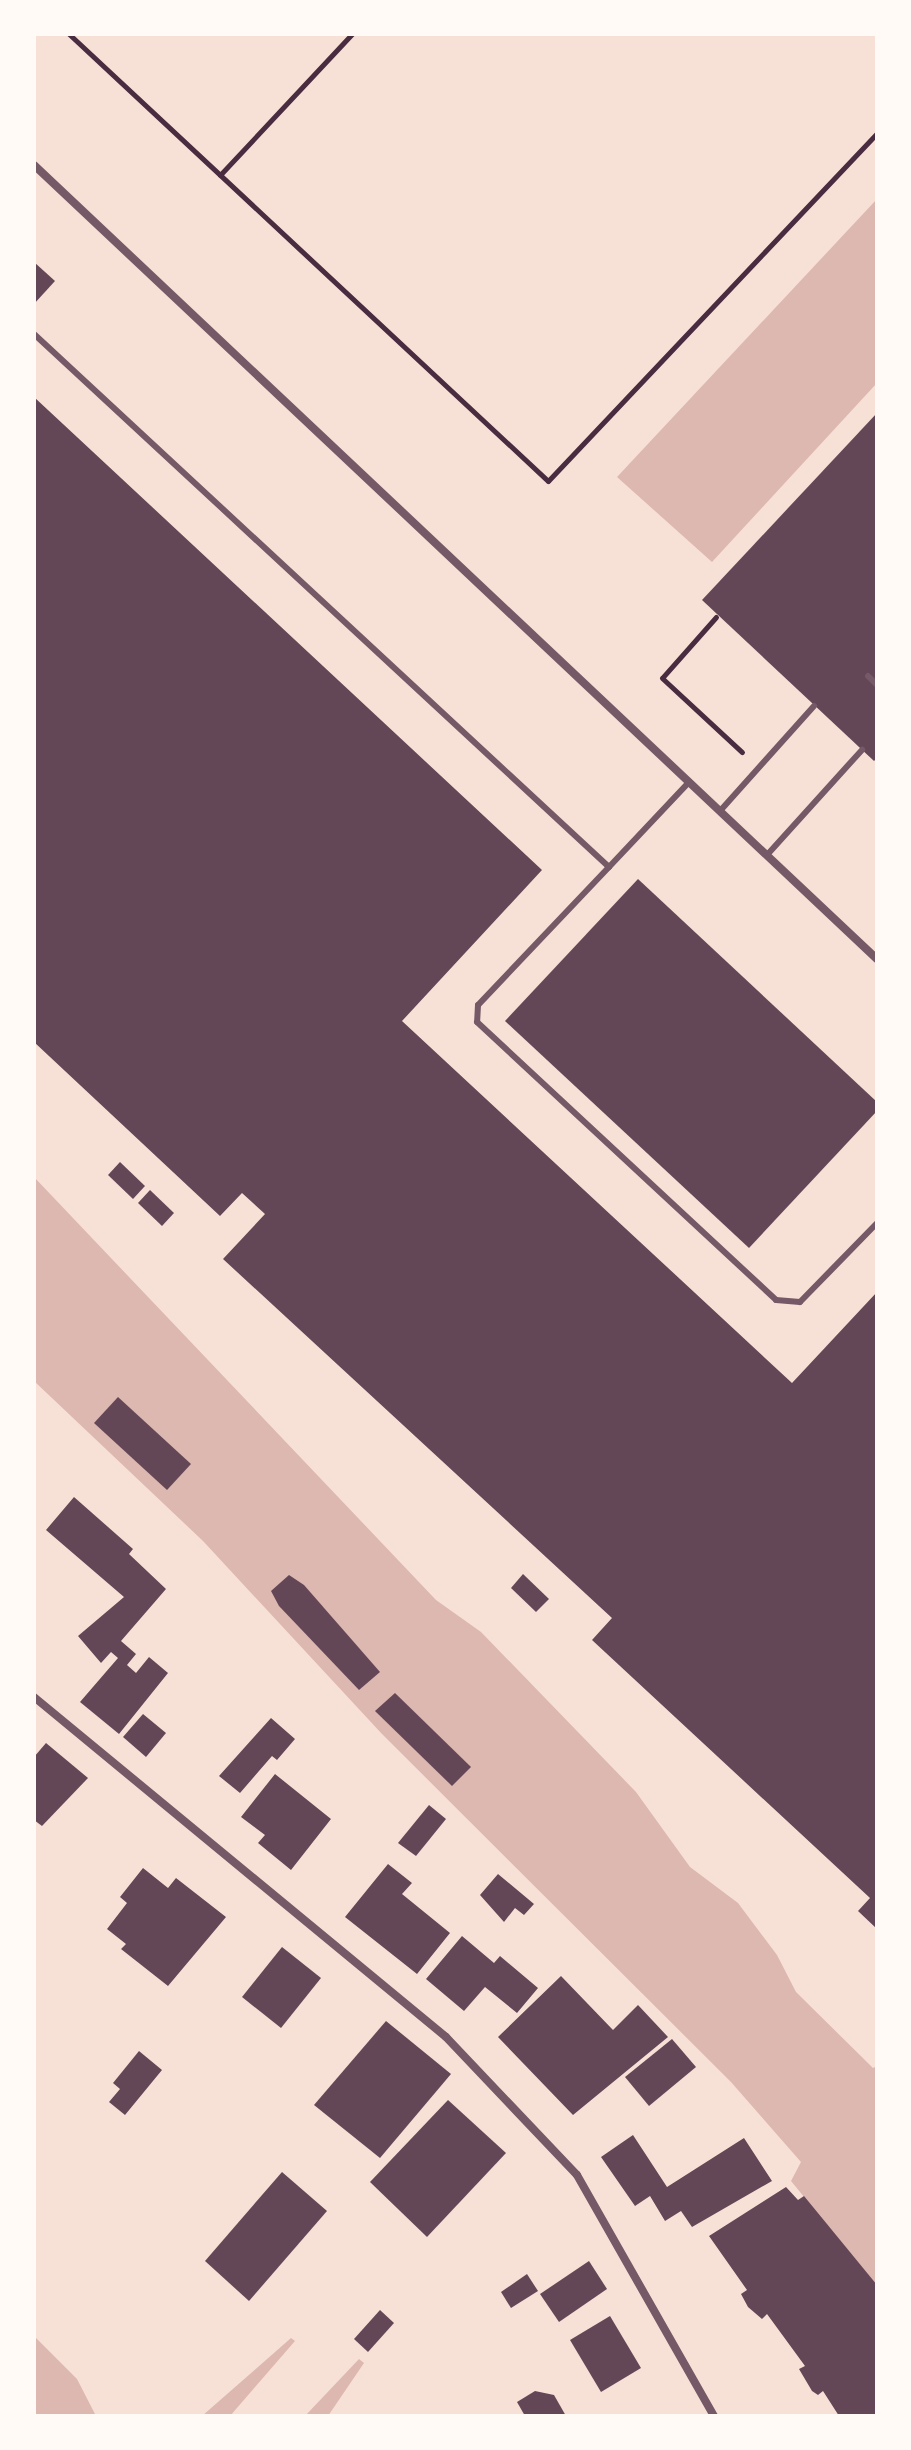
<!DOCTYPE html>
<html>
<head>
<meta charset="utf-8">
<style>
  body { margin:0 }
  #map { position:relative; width:911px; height:2450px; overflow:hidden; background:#f7e1d7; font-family:"Alegreya Sans",sans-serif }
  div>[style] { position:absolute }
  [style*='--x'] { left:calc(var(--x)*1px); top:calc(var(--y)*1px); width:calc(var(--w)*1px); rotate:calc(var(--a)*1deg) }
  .water>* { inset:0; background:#dcb8b0 }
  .building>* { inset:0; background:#644757 }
  .path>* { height:5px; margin:-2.5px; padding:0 2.5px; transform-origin:2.5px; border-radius:2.5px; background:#4a2c40 }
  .service>* { height:6px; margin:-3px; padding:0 3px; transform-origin:3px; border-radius:3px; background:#755966 }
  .minor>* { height:8px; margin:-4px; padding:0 4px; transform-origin:4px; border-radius:4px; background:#755966 }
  span { translate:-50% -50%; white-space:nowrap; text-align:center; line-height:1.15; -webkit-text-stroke:8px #fffaf5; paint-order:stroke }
  .frame { position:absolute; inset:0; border:36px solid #fffaf5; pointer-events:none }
</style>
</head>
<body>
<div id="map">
  <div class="water">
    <div style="clip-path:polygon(877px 199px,877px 383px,712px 562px,617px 477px)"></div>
    <div style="clip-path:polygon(34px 1177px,436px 1600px,481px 1632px,636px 1792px,690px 1867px,738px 1903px,777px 1955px,796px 1992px,873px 2068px,877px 2066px,877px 2286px,791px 2181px,801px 2162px,731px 2082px,382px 1734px,203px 1541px,34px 1381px)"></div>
    <div style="clip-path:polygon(34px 2336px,77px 2379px,96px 2416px,34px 2416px)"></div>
    <div style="clip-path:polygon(291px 2338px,295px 2341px,230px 2416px,202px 2416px)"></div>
    <div style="clip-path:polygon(359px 2359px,364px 2363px,328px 2416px,305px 2416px)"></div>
  </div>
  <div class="building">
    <div style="clip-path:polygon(34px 262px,55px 281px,34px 304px)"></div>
    <div style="clip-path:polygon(34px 397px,542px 870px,402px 1021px,792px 1383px,877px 1292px,877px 1929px,858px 1911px,870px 1898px,592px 1640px,612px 1618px,223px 1259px,265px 1214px,242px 1193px,220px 1216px,34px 1042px)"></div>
    <div style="clip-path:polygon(877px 413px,877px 758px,874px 761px,702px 600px)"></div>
    <div style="clip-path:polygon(638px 879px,877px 1102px,877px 1111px,749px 1248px,505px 1021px)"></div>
    <div style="clip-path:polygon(120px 1162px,145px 1186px,133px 1199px,108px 1175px)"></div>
    <div style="clip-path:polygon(150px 1190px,174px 1213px,162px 1226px,138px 1203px)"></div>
    <div style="clip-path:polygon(118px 1397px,191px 1464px,167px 1490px,94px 1423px)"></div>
    <div style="clip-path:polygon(74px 1497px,133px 1549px,129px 1554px,166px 1589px,121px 1641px,136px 1654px,127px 1665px,136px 1673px,149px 1657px,168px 1673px,119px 1734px,80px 1702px,118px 1658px,111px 1652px,101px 1663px,78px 1636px,124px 1597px,46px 1530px)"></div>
    <div style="clip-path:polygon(523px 1574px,549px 1599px,536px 1612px,511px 1588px)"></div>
    <div style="clip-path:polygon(289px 1575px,304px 1585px,380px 1672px,359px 1690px,279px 1606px,271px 1591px)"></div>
    <div style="clip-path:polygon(395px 1693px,471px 1767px,452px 1786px,375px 1711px)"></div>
    <div style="clip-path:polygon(143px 1714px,166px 1733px,146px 1757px,123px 1737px)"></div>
    <div style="clip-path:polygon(271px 1718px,295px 1739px,277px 1760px,272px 1756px,240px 1793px,219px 1776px)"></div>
    <div style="clip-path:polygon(46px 1743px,88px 1778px,42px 1826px,34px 1820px,34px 1757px)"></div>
    <div style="clip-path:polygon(275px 1774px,331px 1819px,291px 1870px,258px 1843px,265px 1835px,241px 1817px)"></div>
    <div style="clip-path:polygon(429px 1805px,446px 1819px,416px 1856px,398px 1843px)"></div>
    <div style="clip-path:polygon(388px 1864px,412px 1883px,402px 1894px,450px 1933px,417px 1974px,345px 1917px)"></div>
    <div style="clip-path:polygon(143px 1868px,168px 1888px,176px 1878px,226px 1917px,168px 1986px,121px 1949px,126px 1944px,107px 1929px,127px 1903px,120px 1897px)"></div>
    <div style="clip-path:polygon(498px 1874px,534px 1904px,524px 1915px,515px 1908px,504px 1922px,480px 1895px)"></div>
    <div style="clip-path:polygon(462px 1936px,494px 1963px,500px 1956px,538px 1988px,517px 2013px,485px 1987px,464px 2011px,426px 1979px)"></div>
    <div style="clip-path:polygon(282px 1947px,321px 1978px,281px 2028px,242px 1997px)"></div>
    <div style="clip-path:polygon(561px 1976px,613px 2030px,638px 2005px,668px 2037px,573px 2115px,498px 2037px)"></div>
    <div style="clip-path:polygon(386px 2021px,451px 2074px,380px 2158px,314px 2105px)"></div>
    <div style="clip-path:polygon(672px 2039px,696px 2067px,649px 2106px,625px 2077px)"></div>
    <div style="clip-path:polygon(139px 2051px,162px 2070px,125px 2115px,109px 2102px,120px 2089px,113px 2083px)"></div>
    <div style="clip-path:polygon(448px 2100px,506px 2153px,427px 2237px,370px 2182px)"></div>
    <div style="clip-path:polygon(633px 2135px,667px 2187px,744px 2138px,772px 2181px,692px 2227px,681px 2211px,665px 2221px,650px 2196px,635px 2206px,601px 2157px)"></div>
    <div style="clip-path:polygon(282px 2172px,327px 2211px,249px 2301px,205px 2261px)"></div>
    <div style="clip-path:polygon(786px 2187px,798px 2200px,804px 2196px,877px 2285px,877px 2416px,839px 2416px,823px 2391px,818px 2395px,812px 2391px,799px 2369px,805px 2366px,767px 2314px,762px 2319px,748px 2307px,741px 2294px,747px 2290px,709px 2236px)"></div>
    <div style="clip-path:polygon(589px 2261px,607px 2289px,559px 2322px,540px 2294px)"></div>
    <div style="clip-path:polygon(527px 2274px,538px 2291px,511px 2308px,501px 2292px)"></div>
    <div style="clip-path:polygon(380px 2310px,394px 2323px,368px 2352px,354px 2339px)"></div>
    <div style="clip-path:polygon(610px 2316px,641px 2368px,601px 2392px,570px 2340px)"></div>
    <div style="clip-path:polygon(535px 2391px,554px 2395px,566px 2416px,525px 2416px,517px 2402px)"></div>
  </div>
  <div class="path">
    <div style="--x:69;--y:34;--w:655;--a:43.02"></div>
    <div style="--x:548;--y:481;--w:479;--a:-46.6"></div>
    <div style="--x:220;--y:175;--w:193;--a:-46.9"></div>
    <div style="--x:716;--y:617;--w:81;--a:131.5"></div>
    <div style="--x:662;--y:678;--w:109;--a:42.8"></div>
  </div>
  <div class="service">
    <div style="--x:34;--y:334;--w:784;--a:42.83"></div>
    <div style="--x:609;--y:867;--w:190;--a:133.5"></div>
    <div style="--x:478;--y:1005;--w:17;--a:93"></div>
    <div style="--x:477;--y:1022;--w:408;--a:42.9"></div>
    <div style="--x:776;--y:1300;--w:24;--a:5"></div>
    <div style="--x:800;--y:1302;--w:110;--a:-45.7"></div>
    <div style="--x:868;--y:676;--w:13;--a:45"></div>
    <div style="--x:720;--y:811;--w:141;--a:-48.2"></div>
    <div style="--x:767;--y:855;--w:142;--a:-47.9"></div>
    <div style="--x:609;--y:867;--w:117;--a:-46.7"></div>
  </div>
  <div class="minor">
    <div style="--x:34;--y:165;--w:1158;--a:43.29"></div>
    <div style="--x:34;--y:1697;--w:534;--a:39.53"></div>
    <div style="--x:446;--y:2037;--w:190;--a:46.5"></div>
    <div style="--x:577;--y:2175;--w:277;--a:60.4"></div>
  </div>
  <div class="frame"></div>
</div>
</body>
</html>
